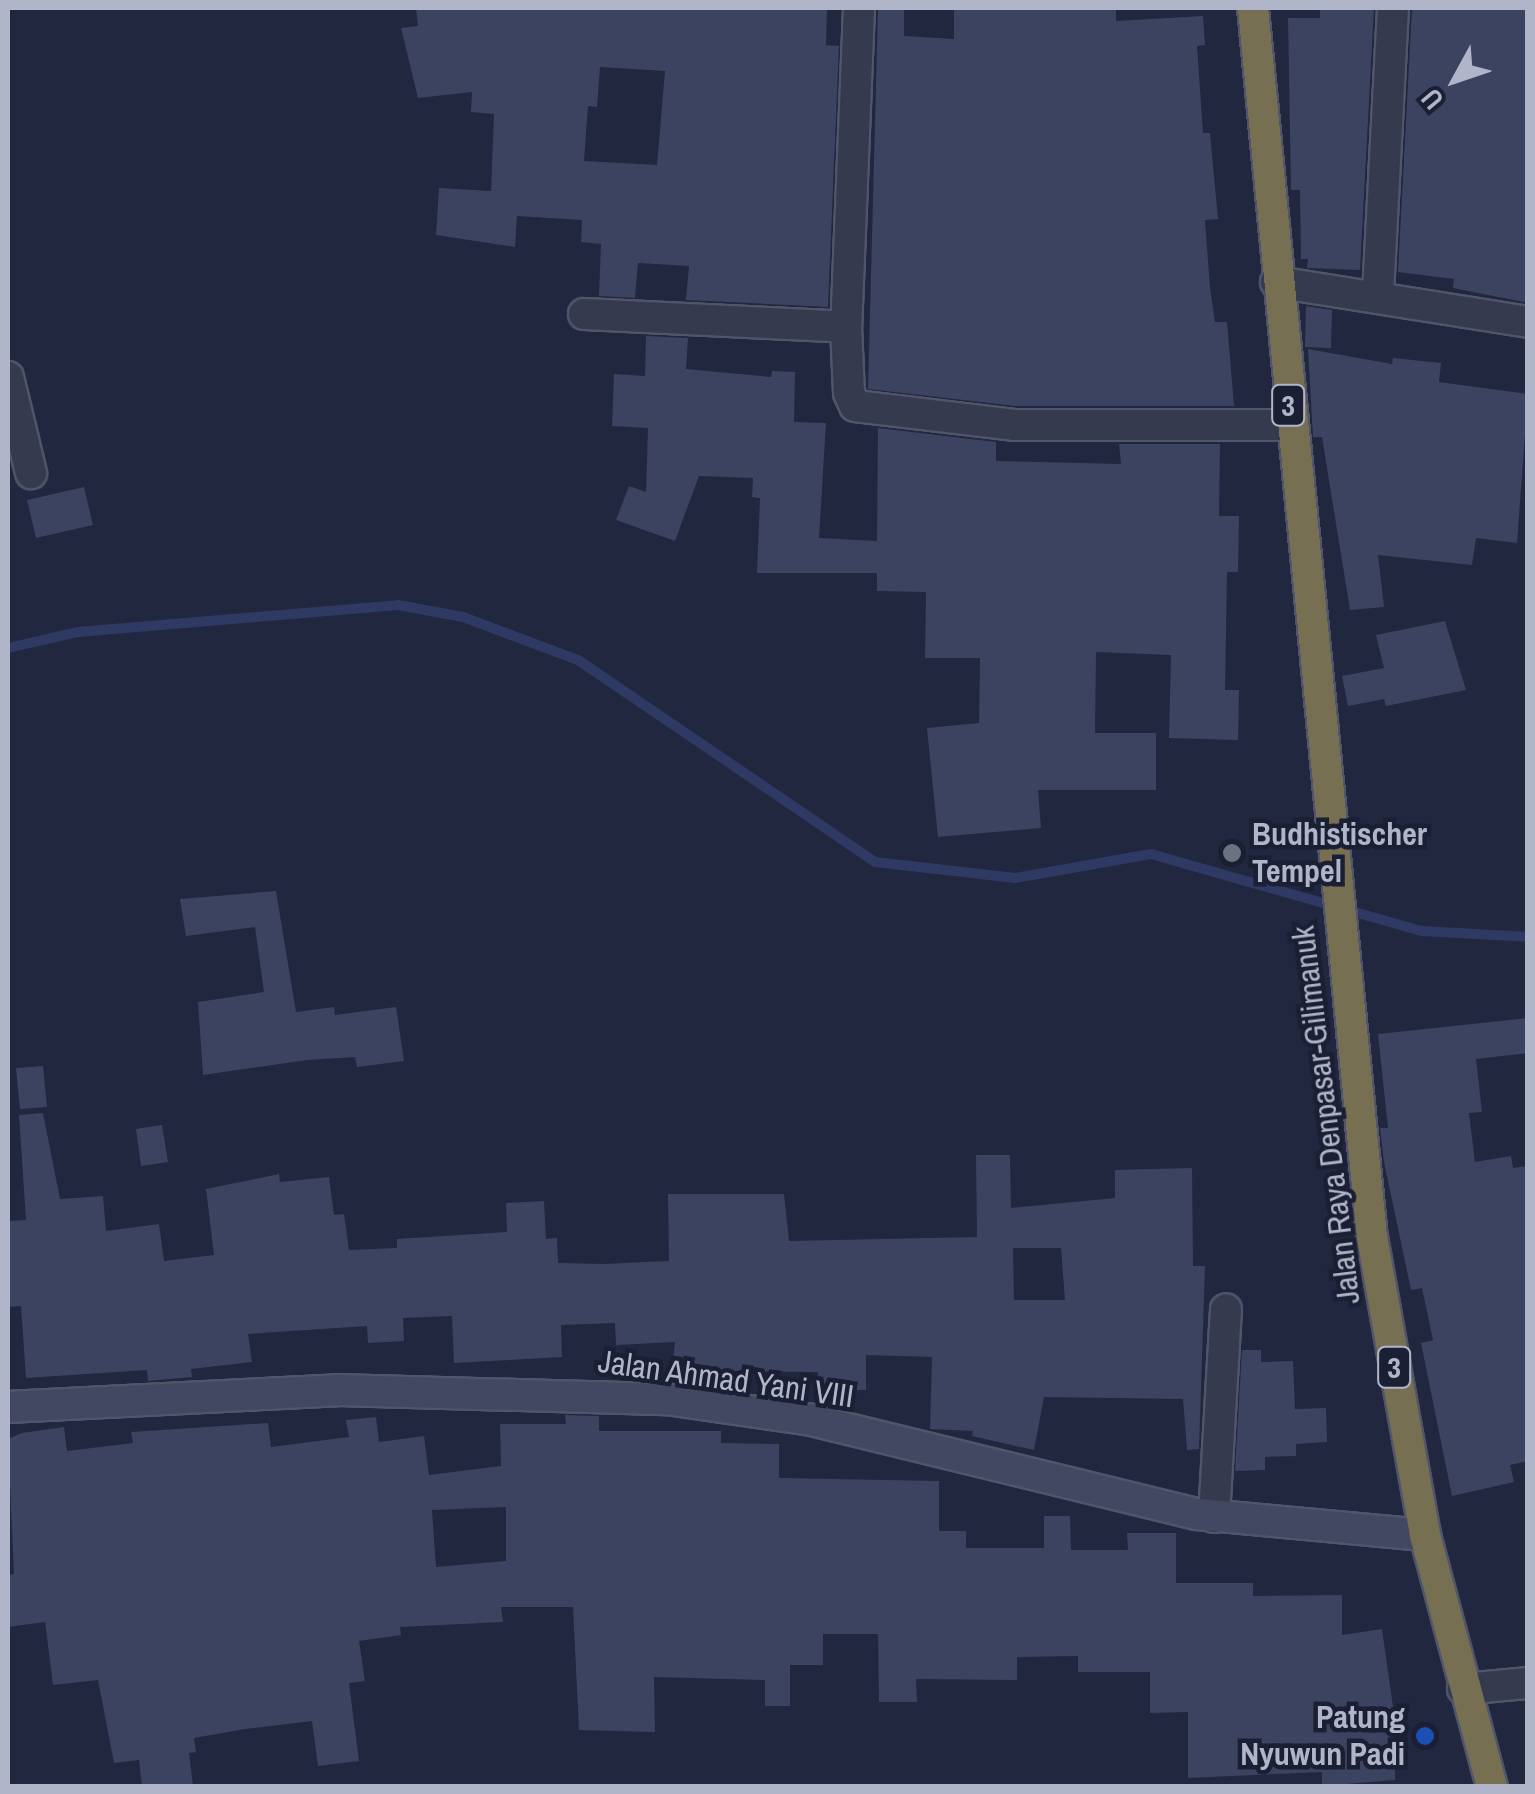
<!DOCTYPE html>
<html>
<head>
<meta charset="utf-8">
<style>
  body { margin:0 }
  #map { position:relative; width:1535px; height:1794px; overflow:hidden; background:#21273f; font-family:"Archivo Narrow",sans-serif }
  div>[style] { position:absolute }
  [style*='--x'] { left:calc(var(--x)*1px); top:calc(var(--y)*1px); width:calc(var(--w)*1px); rotate:calc(var(--a)*1deg) }
  .stream>* { height:10px; margin:-5px; padding:0 5px; transform-origin:5px; border-radius:5px; background:#2f3a64 }
  .building>* { inset:0; background:#3c4360 }
  .roads { filter:drop-shadow(2px 0 #50556a) drop-shadow(-2px 0 #50556a) drop-shadow(0 2px #50556a) drop-shadow(0 -2px #50556a) }
  .street>* { height:30px; margin:-15px; padding:0 15px; transform-origin:15px; border-radius:15px; background:#353a4f }
  .secondary>* { height:30px; margin:-15px; padding:0 15px; transform-origin:15px; border-radius:15px; background:#434862 }
  .highway>* { height:30px; margin:-15px; padding:0 15px; transform-origin:15px; border-radius:15px; background:#766f51 }
  .dots>* { width:28px; height:28px; translate:-50% -50%; box-sizing:border-box; border:5px solid #1a1f34; border-radius:50% }
  span { translate:-50% -50%; white-space:nowrap; text-align:center; line-height:1.15; -webkit-text-stroke:9px #1a1f34; paint-order:stroke }
  .shield-label span { padding:2px 8px; background:#1a1f34; border:2px solid; border-radius:8px; -webkit-text-stroke-width:0 }
  .shield-label { font-size:30px; color:#b1b5ca; font-weight:700 }
  .poi-label { font-size:32px; color:#b1b5ca; font-weight:700 }
  .left { translate:0 -50%; text-align:left }
  .right { translate:-100% -50%; text-align:right }
  .street-label { font-size:32px; color:#b1b5ca }
  .frame { position:absolute; inset:0; border:10px solid #b1b5ca; pointer-events:none }
  .north { position:absolute; left:1405px; top:30px; width:100px; height:100px; -webkit-text-stroke:8px #1a1f34; paint-order:stroke; rotate:230deg; font-size:28px; font-weight:700; line-height:40px; text-align:center; color:#b1b5ca }
  .north::after { content:''; display:block; margin:auto; width:35px; height:45px; background:#b1b5ca; clip-path:polygon(50% 0,100% 100%,50% 72%,0 100%) }
</style>
</head>
<body>
<div id="map">
  <div class="stream">
    <div style="--x:8;--y:648;--w:72;--a:-12.9"></div>
    <div style="--x:78;--y:632;--w:321;--a:-4.8"></div>
    <div style="--x:398;--y:605;--w:66;--a:10.5"></div>
    <div style="--x:463;--y:617;--w:123;--a:20.5"></div>
    <div style="--x:578;--y:660;--w:359;--a:34.2"></div>
    <div style="--x:875;--y:862;--w:141;--a:6.5"></div>
    <div style="--x:1015;--y:878;--w:138;--a:-10"></div>
    <div style="--x:1151;--y:854;--w:282;--a:15.9"></div>
    <div style="--x:1422;--y:931;--w:106;--a:3.2"></div>
  </div>
  <div class="building">
    <div style="clip-path:polygon(evenodd,416px 8px,827px 8px,826px 45px,839px 46px,828px 307px,686px 300px,689px 266px,638px 263px,635px 298px,599px 296px,601px 244px,581px 242px,582px 220px,517px 216px,515px 247px,436px 235px,439px 188px,491px 191px,494px 114px,471px 112px,472px 92px,418px 98px,401px 28px,418px 26px,416px 8px,600px 67px,665px 71px,657px 165px,584px 161px,588px 106px,597px 107px,600px 67px)"></div>
    <div style="clip-path:polygon(878px 8px,904px 8px,904px 36px,954px 39px,954px 8px,1116px 8px,1116px 21px,1203px 16px,1205px 45px,1197px 46px,1203px 133px,1210px 133px,1218px 219px,1205px 220px,1210px 288px,1215px 322px,1227px 322px,1234px 406px,1015px 406px,868px 389px)"></div>
    <div style="clip-path:polygon(1320px 8px,1374px 8px,1360px 270px,1307px 268px,1308px 259px,1301px 259px,1300px 190px,1291px 190px,1288px 18px,1320px 18px)"></div>
    <div style="clip-path:polygon(1412px 8px,1528px 8px,1528px 303px,1453px 288px,1454px 279px,1398px 272px)"></div>
    <div style="clip-path:polygon(1306px 306px,1332px 310px,1331px 348px,1305px 347px)"></div>
    <div style="clip-path:polygon(646px 336px,688px 338px,686px 369px,771px 377px,772px 371px,795px 372px,794px 422px,826px 423px,819px 538px,877px 541px,878px 428px,996px 442px,996px 461px,1121px 464px,1119px 444px,1220px 444px,1219px 516px,1239px 516px,1238px 572px,1227px 572px,1225px 690px,1239px 690px,1238px 740px,1169px 738px,1171px 655px,1096px 652px,1095px 733px,1156px 733px,1156px 790px,1038px 790px,1041px 828px,938px 837px,927px 728px,979px 723px,980px 658px,925px 658px,926px 592px,877px 591px,877px 573px,757px 573px,760px 498px,752px 497px,753px 478px,699px 476px,675px 541px,616px 520px,629px 486px,646px 492px,648px 428px,612px 426px,614px 374px,645px 376px)"></div>
    <div style="clip-path:polygon(1308px 349px,1392px 364px,1393px 358px,1441px 363px,1439px 382px,1528px 394px,1517px 543px,1476px 538px,1472px 565px,1378px 555px,1384px 607px,1350px 610px,1322px 437px,1313px 437px)"></div>
    <div style="clip-path:polygon(84px 487px,93px 525px,36px 538px,27px 500px)"></div>
    <div style="clip-path:polygon(1445px 621px,1466px 690px,1386px 706px,1384px 699px,1348px 706px,1342px 676px,1384px 668px,1376px 635px)"></div>
    <div style="clip-path:polygon(276px 891px,296px 1012px,334px 1007px,335px 1015px,396px 1007px,404px 1061px,357px 1067px,355px 1057px,307px 1060px,203px 1075px,198px 1002px,264px 992px,255px 927px,186px 936px,180px 899px)"></div>
    <div style="clip-path:polygon(1528px 1018px,1528px 1053px,1476px 1059px,1482px 1112px,1469px 1113px,1475px 1162px,1511px 1156px,1513px 1168px,1528px 1166px,1528px 1461px,1510px 1465px,1514px 1482px,1452px 1496px,1421px 1343px,1433px 1340px,1422px 1288px,1411px 1290px,1384px 1162px,1380px 1128px,1388px 1128px,1378px 1034px)"></div>
    <div style="clip-path:polygon(43px 1066px,47px 1107px,20px 1109px,16px 1068px)"></div>
    <div style="clip-path:polygon(evenodd,43px 1113px,60px 1199px,103px 1196px,106px 1231px,159px 1224px,164px 1261px,214px 1255px,206px 1189px,279px 1174px,280px 1182px,329px 1177px,334px 1215px,344px 1214px,349px 1250px,397px 1248px,397px 1239px,507px 1232px,506px 1203px,544px 1201px,546px 1239px,557px 1238px,558px 1263px,604px 1264px,669px 1261px,668px 1194px,784px 1194px,789px 1241px,977px 1237px,976px 1155px,1010px 1155px,1011px 1208px,1115px 1198px,1115px 1170px,1192px 1168px,1193px 1266px,1205px 1266px,1199px 1449px,1187px 1450px,1183px 1399px,1044px 1397px,1034px 1450px,972px 1436px,973px 1431px,930px 1429px,932px 1357px,866px 1355px,866px 1390px,818px 1389px,818px 1372px,726px 1371px,724px 1382px,671px 1376px,675px 1342px,616px 1345px,615px 1323px,561px 1325px,562px 1357px,454px 1363px,452px 1316px,403px 1318px,404px 1341px,368px 1343px,367px 1326px,248px 1334px,252px 1362px,191px 1369px,192px 1377px,148px 1381px,147px 1370px,26px 1378px,21px 1306px,8px 1307px,8px 1221px,26px 1220px,19px 1115px,43px 1113px,1013px 1248px,1061px 1248px,1065px 1300px,1014px 1300px,1013px 1248px)"></div>
    <div style="clip-path:polygon(162px 1125px,168px 1162px,141px 1166px,136px 1129px)"></div>
    <div style="clip-path:polygon(1242px 1350px,1261px 1350px,1261px 1362px,1293px 1361px,1295px 1409px,1326px 1408px,1327px 1442px,1296px 1444px,1296px 1456px,1265px 1457px,1265px 1470px,1235px 1471px)"></div>
    <div style="clip-path:polygon(evenodd,565px 1415px,599px 1416px,599px 1431px,721px 1431px,721px 1443px,779px 1444px,779px 1478px,939px 1481px,939px 1531px,966px 1531px,966px 1548px,1044px 1548px,1044px 1516px,1070px 1516px,1071px 1550px,1128px 1550px,1127px 1533px,1176px 1533px,1176px 1583px,1253px 1583px,1253px 1596px,1342px 1595px,1342px 1635px,1382px 1629px,1395px 1721px,1395px 1780px,1322px 1786px,1322px 1772px,1188px 1778px,1188px 1712px,1150px 1713px,1150px 1672px,1078px 1672px,1078px 1656px,1017px 1657px,1017px 1680px,916px 1679px,917px 1702px,879px 1702px,878px 1634px,823px 1634px,823px 1665px,790px 1665px,790px 1706px,765px 1706px,765px 1680px,654px 1677px,655px 1732px,579px 1730px,573px 1607px,501px 1607px,503px 1622px,400px 1627px,401px 1635px,359px 1641px,365px 1681px,349px 1683px,359px 1761px,318px 1766px,312px 1721px,245px 1729px,194px 1738px,196px 1752px,189px 1753px,193px 1786px,142px 1786px,139px 1760px,114px 1763px,98px 1680px,53px 1685px,45px 1622px,8px 1627px,8px 1575px,14px 1574px,8px 1439px,22px 1433px,64px 1427px,67px 1451px,133px 1443px,131px 1432px,268px 1423px,271px 1447px,349px 1437px,346px 1420px,376px 1417px,379px 1442px,424px 1436px,429px 1475px,501px 1466px,500px 1424px,566px 1424px,565px 1415px,506px 1507px,506px 1561px,436px 1567px,432px 1510px,506px 1507px)"></div>
  </div>
  <div class="roads">
    <div class="street">
      <div style="--x:859;--y:8;--w:319;--a:92.3"></div>
      <div style="--x:846;--y:327;--w:66;--a:87.4"></div>
      <div style="--x:849;--y:393;--w:14;--a:65"></div>
      <div style="--x:855;--y:406;--w:160;--a:6.8"></div>
      <div style="--x:1014;--y:425;--w:276;--a:0"></div>
      <div style="--x:1276;--y:282;--w:255;--a:9"></div>
      <div style="--x:1378;--y:294;--w:286;--a:-87"></div>
      <div style="--x:584;--y:314;--w:262;--a:2.8"></div>
      <div style="--x:8;--y:377;--w:99;--a:76.5"></div>
      <div style="--x:1214;--y:1517;--w:208;--a:-86.7"></div>
      <div style="--x:1463;--y:1689;--w:65;--a:-5.3"></div>
    </div>
    <div class="secondary">
      <div style="--x:8;--y:1407;--w:330;--a:-2.9"></div>
      <div style="--x:338;--y:1390;--w:328;--a:1.6"></div>
      <div style="--x:666;--y:1399;--w:147;--a:8.2"></div>
      <div style="--x:811;--y:1420;--w:397;--a:13.7"></div>
      <div style="--x:1197;--y:1514;--w:229;--a:5.3"></div>
    </div>
    <div class="highway">
      <div style="--x:1253;--y:8;--w:1235;--a:84.47"></div>
      <div style="--x:1372;--y:1237;--w:303;--a:79.9"></div>
      <div style="--x:1425;--y:1535;--w:260;--a:75.1"></div>
    </div>
  </div>
  <div class="dots">
    <div style="left:1232px;top:853px;background:#6b7280"></div>
    <div style="left:1425px;top:1736px;background:#1a4fb4"></div>
  </div>
  <div class="shield-label">
    <span style="left:1288px;top:405px">3</span>
    <span style="left:1394px;top:1367px">3</span>
  </div>
  <div class="poi-label">
    <span class="left" style="left:1252px;top:853px">Budhistischer<br>Tempel</span>
    <span class="right" style="left:1405px;top:1736px">Patung<br>Nyuwun Padi</span>
  </div>
  <div class="street-label">
    <span style="left:1326px;top:1115px;rotate:-97deg">Jalan Raya Denpasar-Gilimanuk</span>
    <span style="left:726px;top:1379px;rotate:8deg">Jalan Ahmad Yani VIII</span>
  </div>
  <div class="frame"></div>
  <div class="north">U</div>
</div>
</body>
</html>
